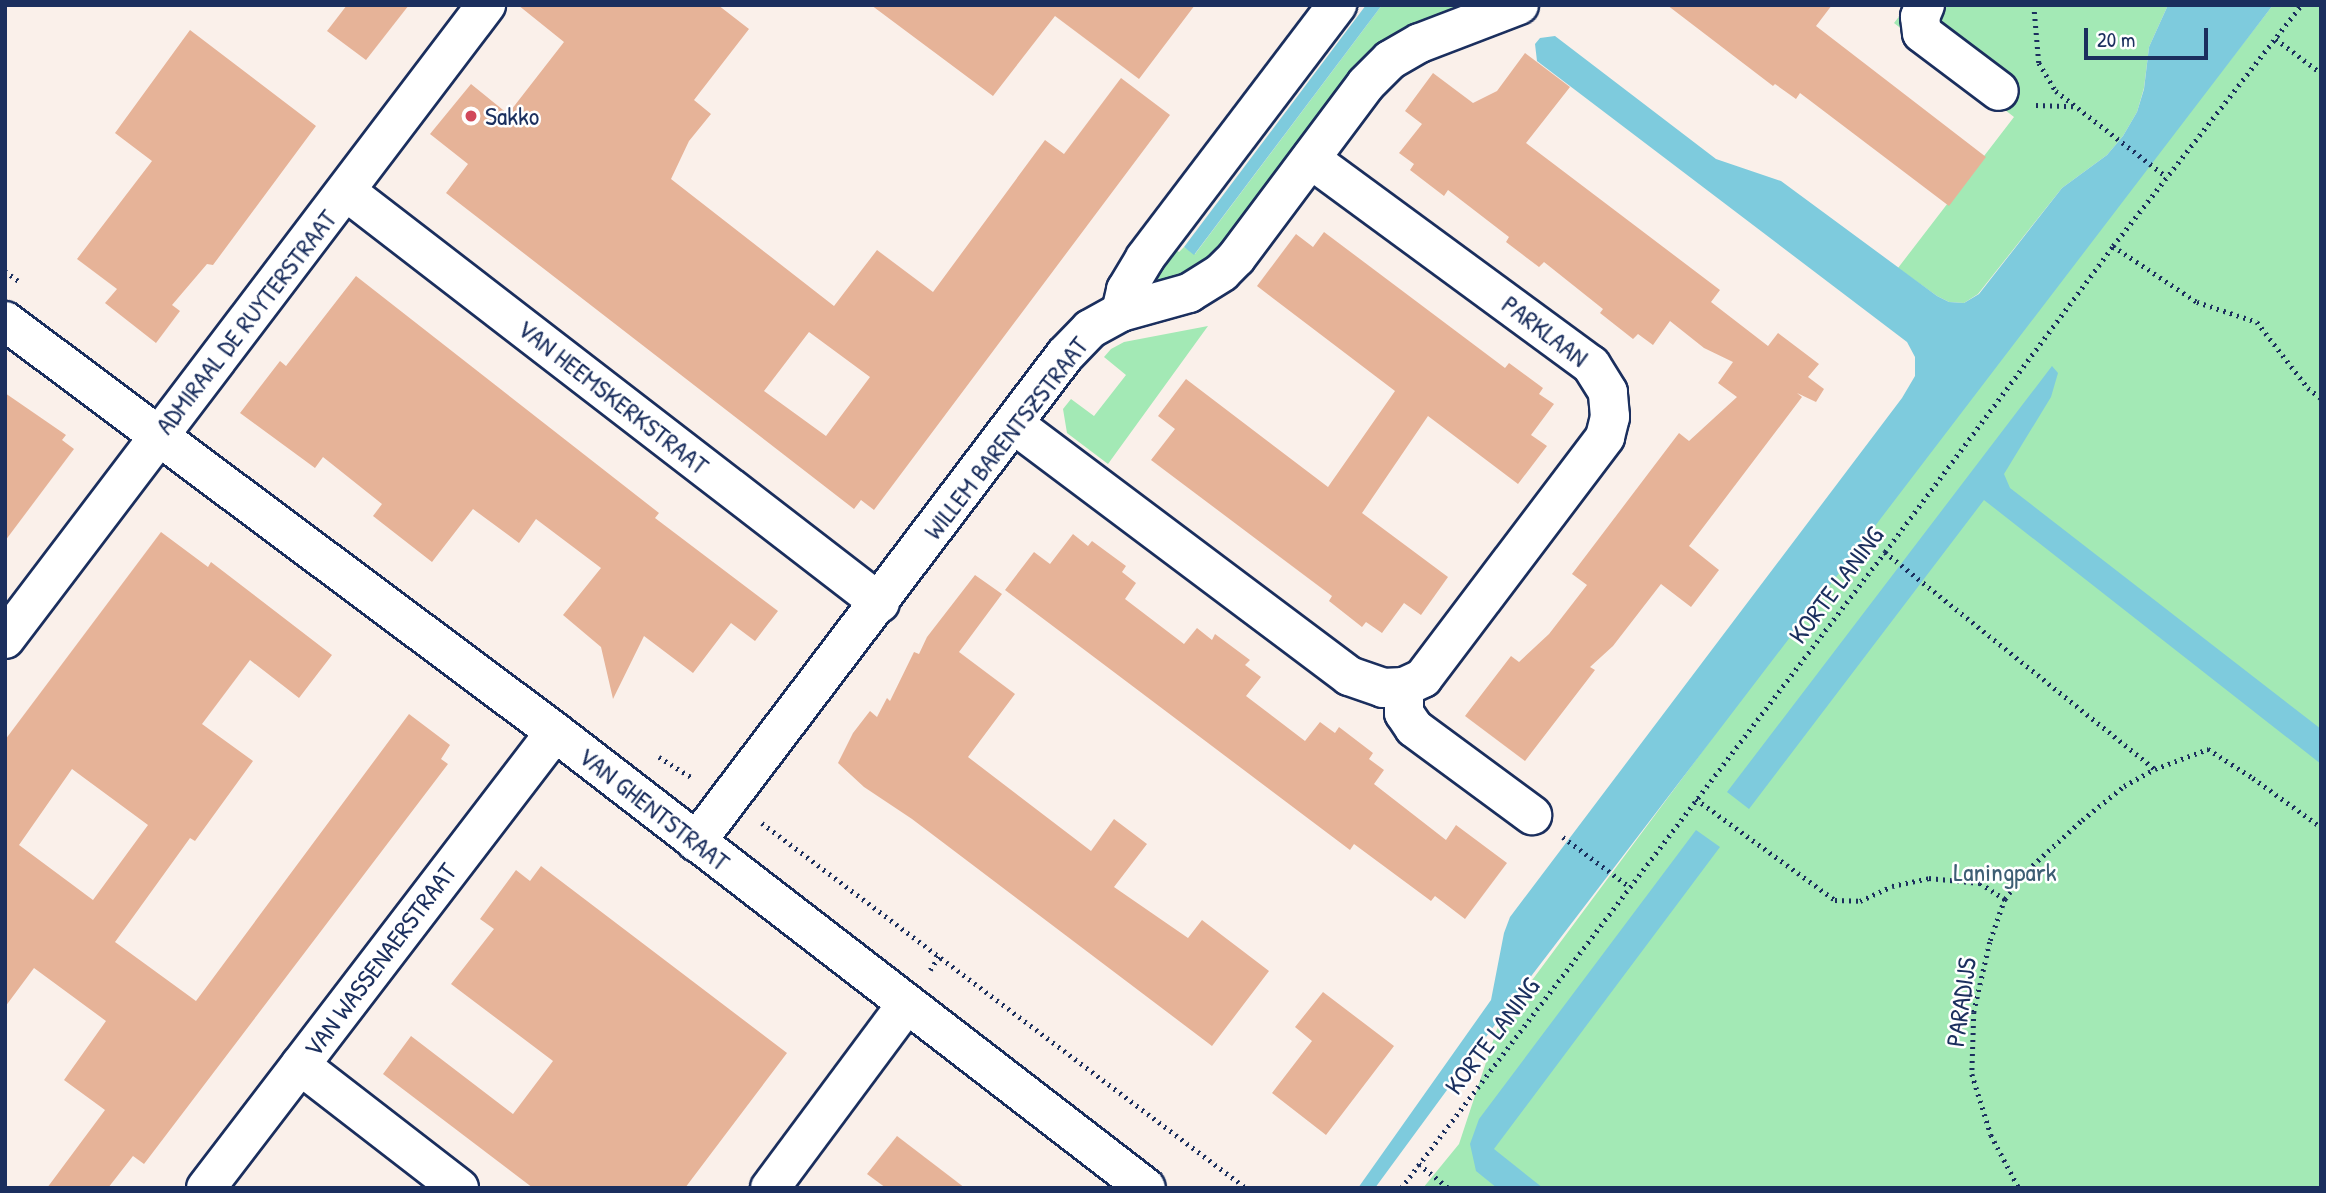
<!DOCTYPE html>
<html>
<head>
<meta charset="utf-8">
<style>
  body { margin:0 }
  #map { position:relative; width:2326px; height:1193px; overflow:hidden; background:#faf0ea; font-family:"Patrick Hand",sans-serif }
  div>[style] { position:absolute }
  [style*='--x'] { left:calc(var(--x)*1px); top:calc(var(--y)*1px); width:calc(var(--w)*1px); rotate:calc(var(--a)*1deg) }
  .green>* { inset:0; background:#a3e9b5 }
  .water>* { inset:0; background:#7ecbdd }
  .building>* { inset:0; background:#e6b398 }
  .path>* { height:4.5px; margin-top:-2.25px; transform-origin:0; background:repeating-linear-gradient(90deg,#1b2f5e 0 2px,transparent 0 7px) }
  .roads { filter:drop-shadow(2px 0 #1b2f5e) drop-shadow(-2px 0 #1b2f5e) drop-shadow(0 2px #1b2f5e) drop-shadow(0 -2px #1b2f5e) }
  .minor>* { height:38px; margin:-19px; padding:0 19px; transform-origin:19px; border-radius:19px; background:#fff }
  .tertiary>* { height:38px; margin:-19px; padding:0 19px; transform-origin:19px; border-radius:19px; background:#fff }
  .dots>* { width:19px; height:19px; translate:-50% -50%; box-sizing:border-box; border:4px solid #fff; border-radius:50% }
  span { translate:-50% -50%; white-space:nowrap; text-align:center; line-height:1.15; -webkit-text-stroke:5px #fff; paint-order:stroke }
  .poi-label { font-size:26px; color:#1b2f5e }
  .left { translate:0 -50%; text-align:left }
  .street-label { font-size:26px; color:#1b2f5e }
  .park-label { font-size:26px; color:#3d5e74 }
  .frame { position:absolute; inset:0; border:7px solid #1b2f5e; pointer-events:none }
  .scale { position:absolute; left:2084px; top:28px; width:124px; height:32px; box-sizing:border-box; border:4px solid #1b2f5e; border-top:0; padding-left:9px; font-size:21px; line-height:24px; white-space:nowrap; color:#1b2f5e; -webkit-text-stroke:5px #fff; paint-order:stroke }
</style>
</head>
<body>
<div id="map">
  <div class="green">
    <div style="clip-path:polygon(1382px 5px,1479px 5px,1389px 39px,1356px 65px,1208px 260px,1179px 279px,1145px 287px,1171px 246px,1179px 252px,1184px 247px,1195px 254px)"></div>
    <div style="clip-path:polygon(1908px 5px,2168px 5px,2149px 47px,2144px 88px,2137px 112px,2123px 136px,2107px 155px,2062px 188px,1978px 294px,1964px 303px,1949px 302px,1937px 296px,1898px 268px,2014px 117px,1894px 23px)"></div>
    <div style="clip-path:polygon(2273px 5px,2321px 5px,2321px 1188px,1423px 1188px,1459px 1144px,1498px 1026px,1905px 479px)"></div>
    <div style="clip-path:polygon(1208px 326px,1108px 464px,1067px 433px,1063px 409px,1071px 399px,1094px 416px,1126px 375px,1104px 357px,1111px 349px,1124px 342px)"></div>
  </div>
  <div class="water">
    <div style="clip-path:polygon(1366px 5px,1382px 5px,1194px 255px,1184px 247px)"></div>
    <div style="clip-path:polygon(2168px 5px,2273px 5px,1519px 992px,1375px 1188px,1358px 1188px,1491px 1000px,1504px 933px,1510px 917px,1902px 398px,1915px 376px,1915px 357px,1907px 342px,1537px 61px,1535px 44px,1540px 38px,1555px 36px,1716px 159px,1781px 181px,1937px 296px,1949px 302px,1964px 303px,1979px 294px,2062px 188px,2107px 155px,2123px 136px,2137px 112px,2144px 89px,2149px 47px)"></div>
    <div style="clip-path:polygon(2052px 366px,2058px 373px,2051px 397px,2004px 474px,2010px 488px,2321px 729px,2321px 764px,1984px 500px,1749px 809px,1727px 792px)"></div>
    <div style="clip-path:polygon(1696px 830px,1720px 847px,1494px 1149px,1543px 1188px,1497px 1188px,1476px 1171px,1470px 1144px,1479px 1119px)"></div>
  </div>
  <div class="building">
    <div style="clip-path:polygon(347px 5px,409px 5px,366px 60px,327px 31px)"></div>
    <div style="clip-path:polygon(evenodd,518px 5px,718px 5px,749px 29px,694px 100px,711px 114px,689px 141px,671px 179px,834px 306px,877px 250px,933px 292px,1045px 140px,1064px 154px,1121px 78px,1170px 115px,874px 510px,861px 500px,854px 509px,446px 193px,468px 164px,430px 134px,471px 84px,508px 114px,564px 42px,518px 5px,809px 332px,870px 377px,826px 436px,764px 391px,809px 332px)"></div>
    <div style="clip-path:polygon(871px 5px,1195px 5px,1139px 79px,1055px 16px,993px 96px)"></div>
    <div style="clip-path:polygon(1667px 5px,1832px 5px,1816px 26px,1986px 157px,1949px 206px,1800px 93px,1796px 99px,1775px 84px,1773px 86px)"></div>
    <div style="clip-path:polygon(190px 30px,316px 126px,213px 265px,207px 264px,172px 305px,180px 311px,156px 343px,105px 303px,117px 289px,77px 259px,152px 161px,115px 133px)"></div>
    <div style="clip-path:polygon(1525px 53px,1570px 87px,1526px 143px,1720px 290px,1711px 302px,1768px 346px,1778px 333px,1819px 364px,1808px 377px,1824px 389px,1816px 402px,1797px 393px,1802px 397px,1689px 546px,1719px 570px,1691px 607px,1661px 584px,1613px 646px,1590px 667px,1595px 670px,1525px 761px,1465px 716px,1511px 656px,1519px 662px,1549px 634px,1587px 585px,1572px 574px,1679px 433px,1689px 441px,1737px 397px,1718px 383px,1733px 362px,1704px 348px,1670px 321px,1653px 345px,1638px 334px,1633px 339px,1600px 313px,1603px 309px,1544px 262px,1539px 267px,1506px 242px,1509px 237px,1448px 190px,1444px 196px,1410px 170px,1414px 164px,1399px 153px,1422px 124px,1405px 111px,1433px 73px,1473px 103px,1497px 91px)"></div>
    <div style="clip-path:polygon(1324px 232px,1505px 368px,1509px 363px,1543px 388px,1539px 394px,1554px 404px,1531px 435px,1547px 446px,1518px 484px,1428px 416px,1362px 513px,1448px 577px,1421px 615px,1404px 603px,1382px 633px,1366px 622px,1362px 627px,1329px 601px,1332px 596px,1151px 460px,1175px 429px,1158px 416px,1186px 379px,1328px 487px,1395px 391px,1257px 286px,1296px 234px,1313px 247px)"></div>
    <div style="clip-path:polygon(356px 276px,659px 513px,655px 518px,778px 611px,755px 641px,731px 623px,693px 673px,644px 636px,613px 699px,601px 647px,563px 615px,601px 568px,536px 519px,519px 543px,473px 509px,432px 562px,373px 516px,382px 504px,323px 457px,315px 468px,240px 413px,280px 361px,286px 366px)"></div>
    <div style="clip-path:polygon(5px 393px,66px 435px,62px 440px,74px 449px,5px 541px)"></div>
    <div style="clip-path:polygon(evenodd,161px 532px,208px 567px,211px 562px,332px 655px,299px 698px,250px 660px,202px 724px,253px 761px,195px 841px,190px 838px,115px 942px,196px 1001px,409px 714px,450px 745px,441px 759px,448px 764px,144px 1164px,133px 1156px,108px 1188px,47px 1188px,105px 1110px,64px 1080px,106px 1021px,34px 968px,5px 1007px,5px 740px,161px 532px,72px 769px,148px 825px,93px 900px,19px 845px,72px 769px)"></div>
    <div style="clip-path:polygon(1073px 534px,1088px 546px,1092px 541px,1126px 566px,1122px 572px,1136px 583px,1125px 599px,1184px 644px,1197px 628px,1212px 640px,1215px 634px,1250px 660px,1245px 665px,1261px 677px,1246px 696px,1305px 741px,1320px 722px,1335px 733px,1339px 727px,1373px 753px,1369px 759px,1384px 770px,1374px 784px,1446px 840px,1456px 825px,1507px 863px,1465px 919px,1435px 896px,1431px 901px,1354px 844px,1350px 850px,1005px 590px,1034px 552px,1050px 564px)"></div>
    <div style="clip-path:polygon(975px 575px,1002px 594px,959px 652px,1015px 694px,968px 757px,1091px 851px,1114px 819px,1147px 844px,1114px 887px,1188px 938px,1202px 920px,1269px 971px,1212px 1046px,912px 819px,864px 787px,838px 763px,853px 733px,870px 711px,877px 717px,887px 698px,890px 701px,914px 652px,919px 654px,927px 637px)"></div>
    <div style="clip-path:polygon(541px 866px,787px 1053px,685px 1188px,533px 1188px,383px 1074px,411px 1036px,513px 1114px,553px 1061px,451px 984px,494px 929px,480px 919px,516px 870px,530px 881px)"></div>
    <div style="clip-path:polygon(1323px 992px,1394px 1046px,1326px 1135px,1272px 1093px,1312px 1041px,1295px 1027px)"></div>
    <div style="clip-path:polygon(897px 1136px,965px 1188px,886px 1188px,867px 1174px)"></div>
  </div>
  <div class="path">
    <div style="--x:2034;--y:5;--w:58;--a:85.1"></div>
    <div style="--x:2039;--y:63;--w:33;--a:59"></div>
    <div style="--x:2056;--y:91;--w:140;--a:37.8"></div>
    <div style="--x:2276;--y:39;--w:56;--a:37.1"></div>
    <div style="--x:2036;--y:105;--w:37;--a:2"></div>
    <div style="--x:2113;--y:246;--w:101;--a:33.7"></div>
    <div style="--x:2197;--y:302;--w:63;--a:18.4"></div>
    <div style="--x:2257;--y:322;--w:83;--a:52.3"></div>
    <div style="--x:2308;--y:388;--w:16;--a:38"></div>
    <div style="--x:5;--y:271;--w:17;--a:36"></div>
    <div style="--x:1885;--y:552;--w:346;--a:38.8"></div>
    <div style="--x:2155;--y:769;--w:57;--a:-20.7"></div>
    <div style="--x:2208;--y:749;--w:54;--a:32.8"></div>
    <div style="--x:2253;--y:778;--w:84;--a:35.8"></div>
    <div style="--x:659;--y:757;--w:40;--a:32"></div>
    <div style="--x:1696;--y:799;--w:172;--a:36"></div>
    <div style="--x:1835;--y:900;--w:25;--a:2"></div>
    <div style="--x:1860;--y:901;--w:35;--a:-25"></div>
    <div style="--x:1892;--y:886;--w:38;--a:-12"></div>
    <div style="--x:1929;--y:878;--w:51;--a:5.6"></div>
    <div style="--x:1980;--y:883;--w:30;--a:33"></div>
    <div style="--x:2005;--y:899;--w:29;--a:-55"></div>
    <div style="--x:2022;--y:875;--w:81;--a:-42.5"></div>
    <div style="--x:2082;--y:820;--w:54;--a:-39"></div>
    <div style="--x:2124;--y:786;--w:35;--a:-29"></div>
    <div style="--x:762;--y:823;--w:606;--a:37.02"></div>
    <div style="--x:1563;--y:837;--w:84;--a:36.7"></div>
    <div style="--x:2005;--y:899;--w:46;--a:109.2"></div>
    <div style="--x:1990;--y:942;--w:72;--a:102.9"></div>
    <div style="--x:1974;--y:1012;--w:62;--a:91.8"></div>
    <div style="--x:1972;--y:1074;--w:64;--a:72.7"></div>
    <div style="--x:1991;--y:1135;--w:60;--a:62.2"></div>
    <div style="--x:930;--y:970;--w:17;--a:-57"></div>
    <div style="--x:1419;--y:1164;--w:38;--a:39"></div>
    <div style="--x:1401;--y:1188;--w:799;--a:-52.73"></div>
    <div style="--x:1885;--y:552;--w:382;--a:-53.3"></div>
    <div style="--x:2113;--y:246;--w:306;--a:-52"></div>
  </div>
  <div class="roads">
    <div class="minor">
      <div style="--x:1925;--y:5;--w:13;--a:113"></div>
      <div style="--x:1920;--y:17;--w:16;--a:83"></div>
      <div style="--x:1922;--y:33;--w:96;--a:37"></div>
      <div style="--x:347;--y:192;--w:673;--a:37.64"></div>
      <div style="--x:1121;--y:312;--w:71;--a:-15.6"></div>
      <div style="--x:1189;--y:293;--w:39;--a:-32"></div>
      <div style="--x:1222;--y:272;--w:20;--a:-45"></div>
      <div style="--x:1236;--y:258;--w:217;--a:-53.2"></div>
      <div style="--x:1366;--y:84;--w:34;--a:-45"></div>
      <div style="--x:1390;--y:60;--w:34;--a:-30"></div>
      <div style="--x:1420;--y:43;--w:106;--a:-21"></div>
      <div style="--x:1015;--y:425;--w:418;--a:36.9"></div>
      <div style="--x:1349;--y:676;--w:36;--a:19"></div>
      <div style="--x:1383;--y:688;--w:21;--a:-3"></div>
      <div style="--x:1404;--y:687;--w:21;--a:-25"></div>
      <div style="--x:1423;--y:678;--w:302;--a:-52.9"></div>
      <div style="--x:1605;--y:437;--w:21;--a:-76"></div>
      <div style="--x:1610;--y:417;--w:25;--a:-95"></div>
      <div style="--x:1608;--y:392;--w:32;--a:-122"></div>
      <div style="--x:1591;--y:365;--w:348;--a:-143.7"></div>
      <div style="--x:5;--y:639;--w:796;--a:-52.81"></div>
      <div style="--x:1404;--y:687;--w:26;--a:90"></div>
      <div style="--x:1404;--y:713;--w:18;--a:56"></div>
      <div style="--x:1414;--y:728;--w:147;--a:36.4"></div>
      <div style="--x:696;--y:842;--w:611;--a:-52.85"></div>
      <div style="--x:1065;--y:355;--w:36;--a:-46"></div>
      <div style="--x:1090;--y:329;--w:35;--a:-29"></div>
      <div style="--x:1121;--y:312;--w:23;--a:-77"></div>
      <div style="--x:1126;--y:290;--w:37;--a:-59"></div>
      <div style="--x:1145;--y:258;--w:318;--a:-52.8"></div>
      <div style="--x:300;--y:1065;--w:201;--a:37.7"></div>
      <div style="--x:206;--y:1188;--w:574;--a:-52.57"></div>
      <div style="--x:770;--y:1188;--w:228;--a:-53.4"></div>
    </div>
    <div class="tertiary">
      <div style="--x:5;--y:321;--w:687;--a:36.77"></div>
      <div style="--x:555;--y:732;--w:746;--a:37.65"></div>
    </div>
  </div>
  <div class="dots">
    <div style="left:471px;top:116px;background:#d1495b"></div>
  </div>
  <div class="poi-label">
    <span class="left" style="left:485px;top:116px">Sakko</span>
  </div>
  <div class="street-label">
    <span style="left:246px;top:322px;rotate:-52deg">ADMIRAAL DE RUYTERSTRAAT</span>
    <span style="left:1545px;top:331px;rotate:37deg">PARKLAAN</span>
    <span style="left:613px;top:397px;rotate:38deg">VAN HEEMSKERKSTRAAT</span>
    <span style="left:1006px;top:438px;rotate:-52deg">WILLEM BARENTSZSTRAAT</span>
    <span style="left:1836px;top:585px;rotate:-53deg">KORTE LANING</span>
    <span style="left:654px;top:809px;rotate:38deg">VAN GHENTSTRAAT</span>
    <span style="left:380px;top:960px;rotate:-53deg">VAN WASSENAERSTRAAT</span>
    <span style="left:1961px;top:1002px;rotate:-82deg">PARADIJS</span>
    <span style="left:1492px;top:1036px;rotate:-53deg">KORTE LANING</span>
  </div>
  <div class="park-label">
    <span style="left:2005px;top:872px">Laningpark</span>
  </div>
  <div class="frame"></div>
  <div class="scale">20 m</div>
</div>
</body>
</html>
